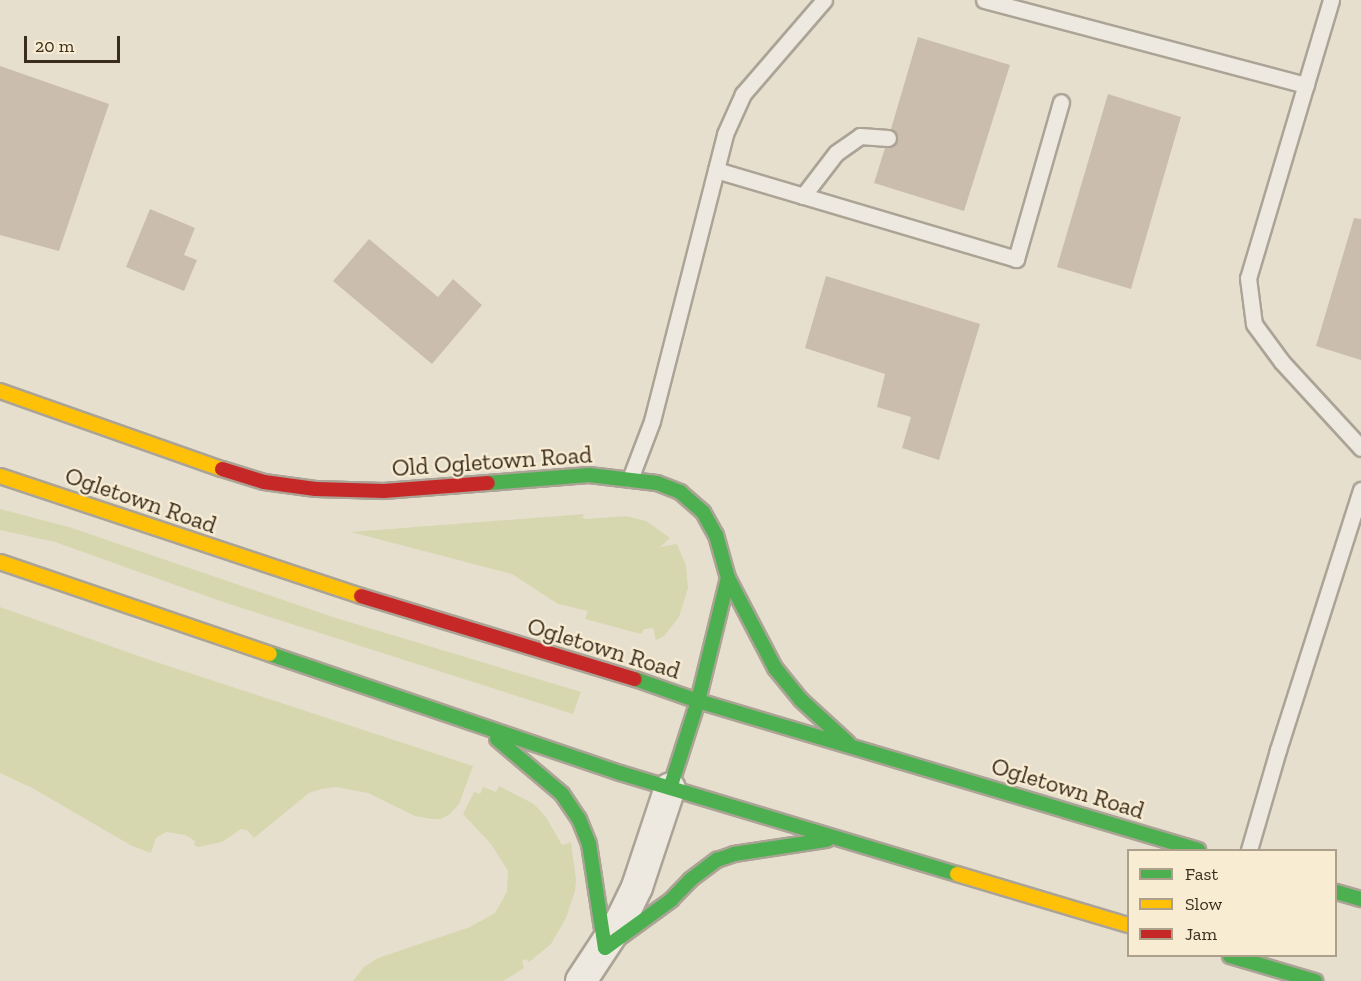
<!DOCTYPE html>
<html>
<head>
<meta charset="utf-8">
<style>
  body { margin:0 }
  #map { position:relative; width:1361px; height:981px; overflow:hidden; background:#e6dfce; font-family:"Zilla Slab",serif }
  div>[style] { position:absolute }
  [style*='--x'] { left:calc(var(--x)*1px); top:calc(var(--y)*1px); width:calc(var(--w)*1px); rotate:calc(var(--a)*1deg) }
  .green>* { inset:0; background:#d6d7af }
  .building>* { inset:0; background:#cabdae }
  .roads { filter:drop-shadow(2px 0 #aba496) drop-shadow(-2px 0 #aba496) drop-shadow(0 2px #aba496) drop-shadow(0 -2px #aba496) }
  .lane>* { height:15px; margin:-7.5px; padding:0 7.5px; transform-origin:7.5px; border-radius:7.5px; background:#eee9e0 }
  .street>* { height:30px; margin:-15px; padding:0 15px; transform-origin:15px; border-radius:15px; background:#eee9e0 }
  .fast>* { height:14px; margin:-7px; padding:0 7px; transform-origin:7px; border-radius:7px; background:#4caf50 }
  .slow>* { height:14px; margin:-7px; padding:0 7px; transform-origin:7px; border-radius:7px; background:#ffc107 }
  .jam>* { height:14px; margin:-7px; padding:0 7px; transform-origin:7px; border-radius:7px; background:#c62828 }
  span { translate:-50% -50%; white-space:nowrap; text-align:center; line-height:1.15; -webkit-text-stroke:4.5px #f8edd3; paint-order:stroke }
  .street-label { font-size:24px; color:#3b2c1d }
  .legend { position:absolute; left:1127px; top:849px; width:210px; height:108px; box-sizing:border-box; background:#f8edd3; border:2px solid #aca08a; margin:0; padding:8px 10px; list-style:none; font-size:18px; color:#3b2c1d }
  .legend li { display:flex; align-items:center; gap:12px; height:30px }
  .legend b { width:30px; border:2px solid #aca08a }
  .scale { position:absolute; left:24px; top:36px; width:96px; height:27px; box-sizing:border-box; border:3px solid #3b2c1d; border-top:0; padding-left:8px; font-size:18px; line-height:21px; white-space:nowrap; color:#3b2c1d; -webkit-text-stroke:4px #f8edd3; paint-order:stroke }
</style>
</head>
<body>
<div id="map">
  <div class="green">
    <div style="clip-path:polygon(0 509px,69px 527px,336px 618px,581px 692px,573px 714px,223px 602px,55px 542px,0 530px)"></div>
    <div style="clip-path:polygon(585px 514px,582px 517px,585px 519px,626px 516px,646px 521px,670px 538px,660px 547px,677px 544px,686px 565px,688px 588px,679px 617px,664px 636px,656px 640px,653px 628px,644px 629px,641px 634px,585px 619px,588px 611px,558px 604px,512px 574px,351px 532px)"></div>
    <div style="clip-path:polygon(0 607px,147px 659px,473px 766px,459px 804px,450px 814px,441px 819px,432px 819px,415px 816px,368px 793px,336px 787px,321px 789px,309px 793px,254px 838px,247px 830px,241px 829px,222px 842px,198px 847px,194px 845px,195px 841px,185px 835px,166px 832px,156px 838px,151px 853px,132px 846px,34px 789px,0 773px)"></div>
    <div style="clip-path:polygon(499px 786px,534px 804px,546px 817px,562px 845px,571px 842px,576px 879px,575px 891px,566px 918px,551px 944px,529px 962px,526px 959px,522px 961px,524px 968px,503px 981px,353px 981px,364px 967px,378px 958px,470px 927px,495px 913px,507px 892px,508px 871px,491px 844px,463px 814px,474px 792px,480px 794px,483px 787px,496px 792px)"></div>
  </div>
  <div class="building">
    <div style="clip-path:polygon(918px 37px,1010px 65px,964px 211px,874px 183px,885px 148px,893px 146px,898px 139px,896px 133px,891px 129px)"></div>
    <div style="clip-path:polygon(0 66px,109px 104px,59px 251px,0 235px)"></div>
    <div style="clip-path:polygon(1108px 94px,1181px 117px,1131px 289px,1057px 267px)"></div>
    <div style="clip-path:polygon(150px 209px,195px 228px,184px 255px,197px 260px,184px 291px,126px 267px)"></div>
    <div style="clip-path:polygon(1354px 218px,1361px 219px,1361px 360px,1316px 346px)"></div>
    <div style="clip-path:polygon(369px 239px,438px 297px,453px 279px,482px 305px,432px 364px,333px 281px)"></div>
    <div style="clip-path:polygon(826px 276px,980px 324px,939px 460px,902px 448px,911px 417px,877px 407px,885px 374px,805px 348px)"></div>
  </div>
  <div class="roads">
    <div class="lane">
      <div style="--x:984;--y:0;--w:333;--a:14.8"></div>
      <div style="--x:1331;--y:0;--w:290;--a:106.6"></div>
      <div style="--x:1248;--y:278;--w:46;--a:82.6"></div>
      <div style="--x:1254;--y:324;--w:47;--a:53.6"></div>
      <div style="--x:1282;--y:362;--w:117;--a:47.4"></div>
      <div style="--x:716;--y:170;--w:313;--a:16.5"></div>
      <div style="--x:1016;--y:259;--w:163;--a:-74"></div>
      <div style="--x:803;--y:196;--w:54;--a:-52.5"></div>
      <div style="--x:836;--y:153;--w:29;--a:-35"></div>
      <div style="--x:860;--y:136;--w:28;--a:4"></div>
      <div style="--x:630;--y:479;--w:62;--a:-69.2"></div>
      <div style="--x:652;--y:421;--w:296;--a:-75.7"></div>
      <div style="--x:725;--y:134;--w:44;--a:-65.8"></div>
      <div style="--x:743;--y:94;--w:124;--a:-49.2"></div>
      <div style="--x:1249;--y:850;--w:104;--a:-73.8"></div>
      <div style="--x:1278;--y:750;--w:273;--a:-72.3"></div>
    </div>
    <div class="street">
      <div style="--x:581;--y:981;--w:73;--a:-56.7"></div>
      <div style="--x:621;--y:920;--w:37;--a:-64"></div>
      <div style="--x:637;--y:887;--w:104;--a:-71.6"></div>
    </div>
    <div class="fast">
      <div style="--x:488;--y:483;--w:101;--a:-4.5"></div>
      <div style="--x:589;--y:475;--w:68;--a:6.7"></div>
      <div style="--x:657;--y:483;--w:25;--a:21"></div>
      <div style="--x:680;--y:492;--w:30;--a:41"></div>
      <div style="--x:703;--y:512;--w:26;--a:61"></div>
      <div style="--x:716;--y:535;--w:45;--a:74.4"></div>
      <div style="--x:728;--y:578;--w:127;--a:103.7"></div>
      <div style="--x:698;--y:701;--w:91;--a:107.8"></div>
      <div style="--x:728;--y:578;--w:102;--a:62.4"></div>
      <div style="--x:775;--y:668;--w:41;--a:50.9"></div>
      <div style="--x:801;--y:700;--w:64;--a:42.5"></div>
      <div style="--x:270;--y:654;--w:370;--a:18.8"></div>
      <div style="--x:620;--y:773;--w:352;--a:16.7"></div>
      <div style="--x:635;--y:679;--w:67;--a:19.2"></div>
      <div style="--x:698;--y:701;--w:522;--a:16.59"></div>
      <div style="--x:497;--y:739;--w:85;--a:40.2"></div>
      <div style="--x:562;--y:794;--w:30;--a:56"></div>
      <div style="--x:579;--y:819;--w:27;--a:68"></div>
      <div style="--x:589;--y:844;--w:105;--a:81.3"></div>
      <div style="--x:605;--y:948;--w:82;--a:-36"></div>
      <div style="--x:671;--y:900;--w:28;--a:-46"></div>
      <div style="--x:690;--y:880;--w:34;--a:-37"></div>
      <div style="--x:717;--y:860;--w:18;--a:-19"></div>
      <div style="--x:734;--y:854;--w:94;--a:-8.6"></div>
      <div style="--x:1336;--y:892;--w:26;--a:16"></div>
      <div style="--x:1230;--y:956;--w:89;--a:16.4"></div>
    </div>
    <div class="slow">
      <div style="--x:0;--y:391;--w:235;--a:19.4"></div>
      <div style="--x:0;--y:476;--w:380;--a:18.4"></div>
      <div style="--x:0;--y:562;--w:285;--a:18.8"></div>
      <div style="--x:957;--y:874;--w:178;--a:16.6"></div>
    </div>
    <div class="jam">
      <div style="--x:222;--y:469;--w:44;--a:17.2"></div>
      <div style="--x:264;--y:482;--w:52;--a:7.7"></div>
      <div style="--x:316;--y:489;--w:68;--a:1.7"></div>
      <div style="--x:384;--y:491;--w:104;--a:-4.4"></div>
      <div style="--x:361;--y:596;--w:286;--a:16.9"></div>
    </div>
  </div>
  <div class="street-label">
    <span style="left:492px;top:461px;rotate:-4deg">Old Ogletown Road</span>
    <span style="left:141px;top:500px;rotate:19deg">Ogletown Road</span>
    <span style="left:604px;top:648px;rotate:17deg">Ogletown Road</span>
    <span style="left:1068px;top:788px;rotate:17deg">Ogletown Road</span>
  </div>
  <ul class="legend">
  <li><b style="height:8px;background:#4caf50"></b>Fast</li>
  <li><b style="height:8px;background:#ffc107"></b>Slow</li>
  <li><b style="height:8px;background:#c62828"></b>Jam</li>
  </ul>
  <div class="scale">20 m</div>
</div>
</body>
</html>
